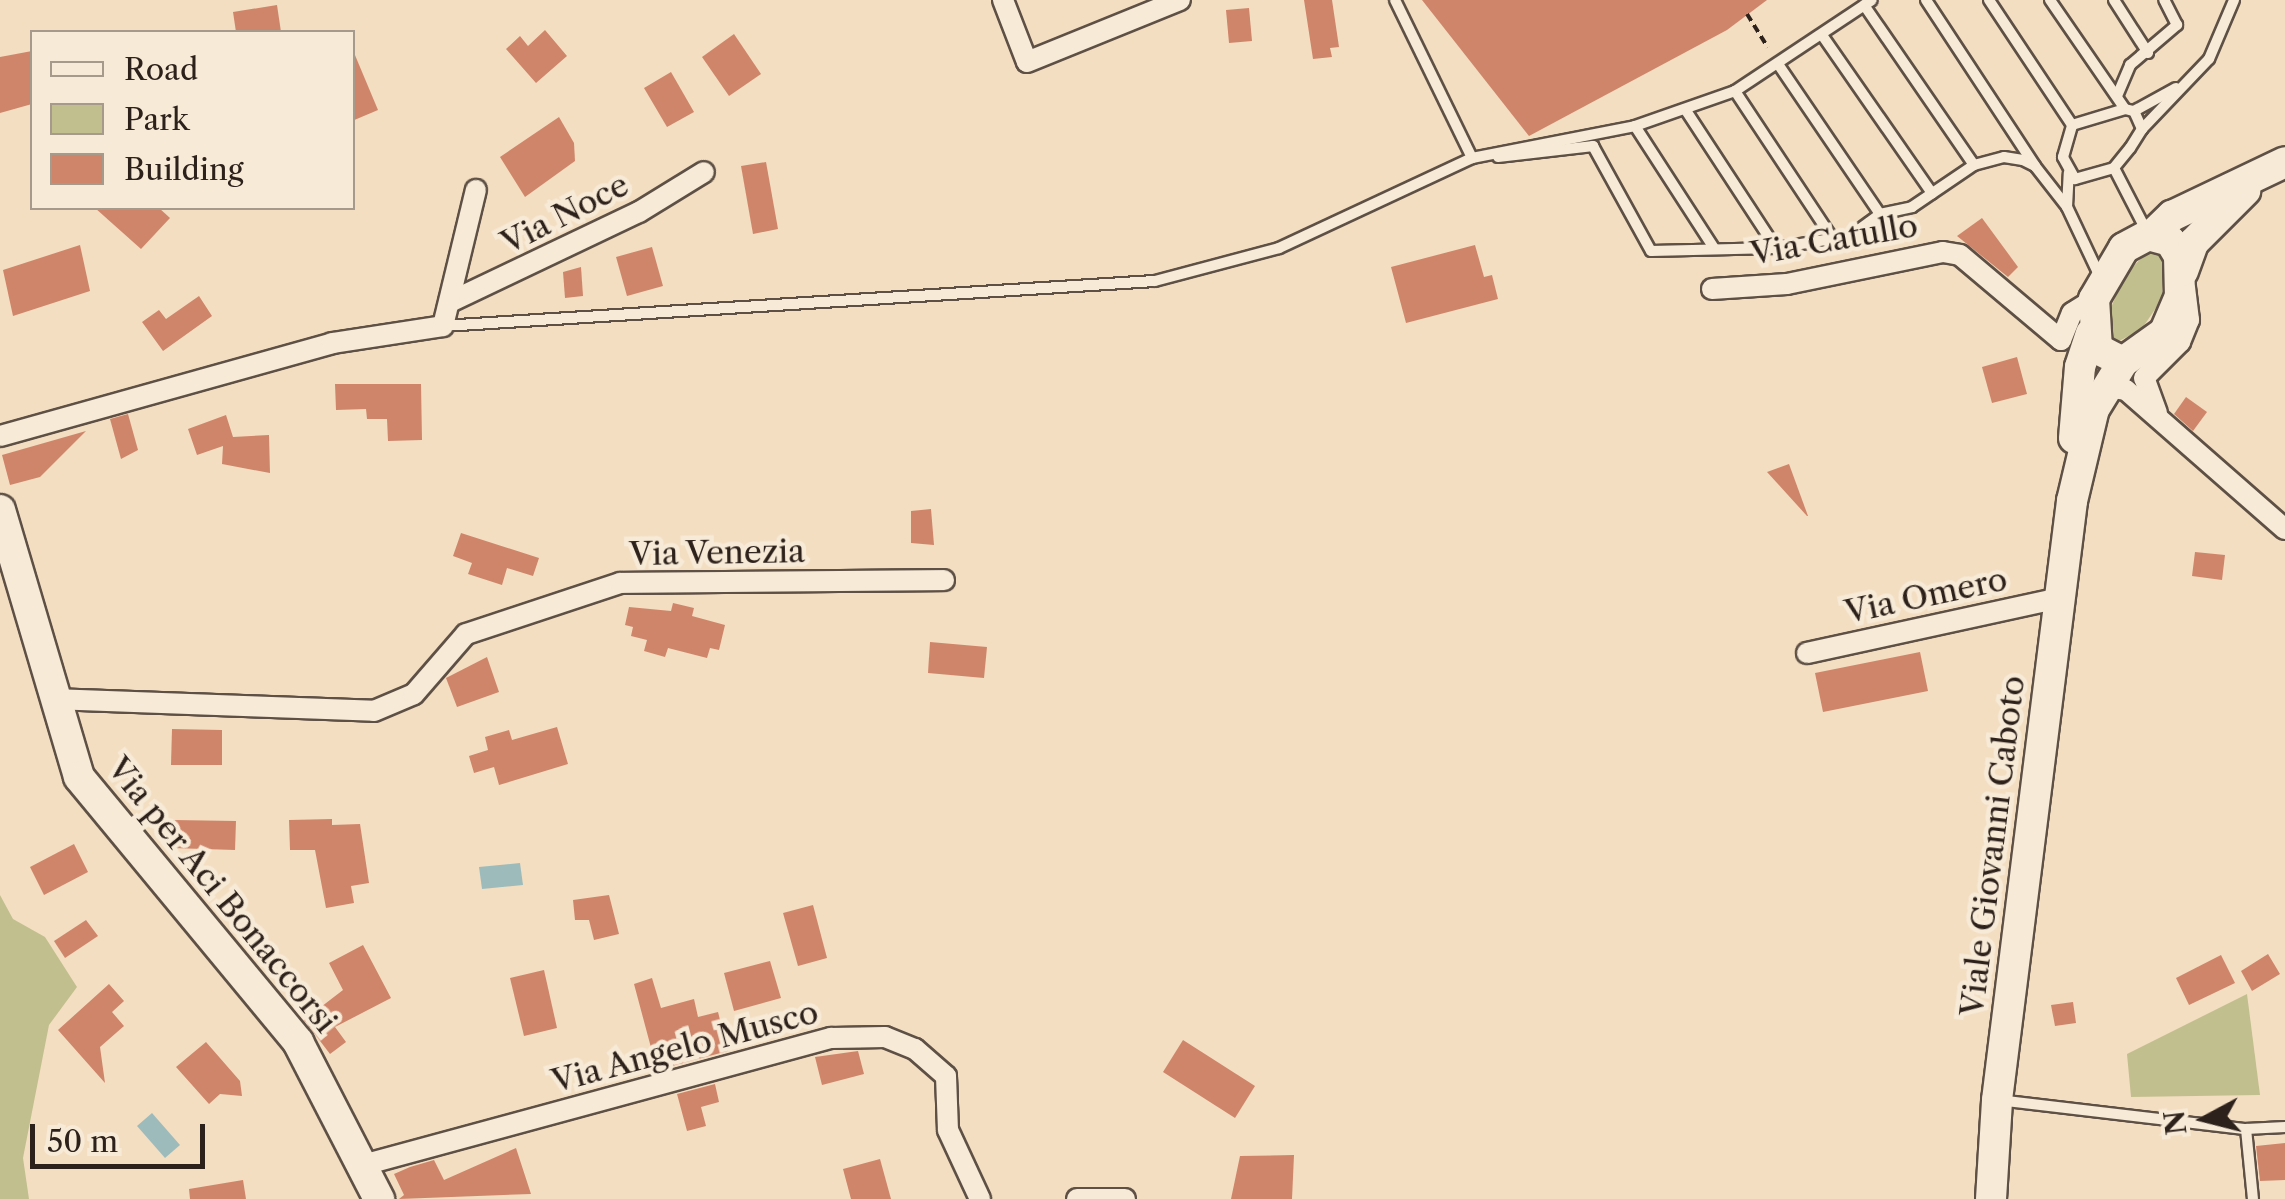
<!DOCTYPE html>
<html>
<head>
<meta charset="utf-8">
<style>
  body { margin:0 }
  #map { position:relative; width:2285px; height:1199px; overflow:hidden; background:#f3dec2; font-family:"Libre Caslon Text",serif }
  div>[style] { position:absolute }
  [style*='--x'] { left:calc(var(--x)*1px); top:calc(var(--y)*1px); width:calc(var(--w)*1px); rotate:calc(var(--a)*1deg) }
  .green>* { inset:0; background:#c2bf8e }
  .water>* { inset:0; background:#9ebbbb }
  .building>* { inset:0; background:#cf856a }
  .path>* { height:4px; margin-top:-2px; transform-origin:0; background:repeating-linear-gradient(90deg,#2d211b 0 8px,transparent 0 13px) }
  .roads { filter:drop-shadow(2px 0 #5e5045) drop-shadow(-2px 0 #5e5045) drop-shadow(0 2px #5e5045) drop-shadow(0 -2px #5e5045) }
  .service>* { height:10px; margin:-5px; padding:0 5px; transform-origin:5px; border-radius:5px; background:#f7ead7 }
  .minor>* { height:20px; margin:-10px; padding:0 10px; transform-origin:10px; border-radius:10px; background:#f7ead7 }
  .secondary>* { height:30px; margin:-15px; padding:0 15px; transform-origin:15px; border-radius:15px; background:#f7ead7 }
  span { translate:-50% -50%; white-space:nowrap; text-align:center; line-height:1.15; -webkit-text-stroke:9px #f7ead7; paint-order:stroke }
  .street-label { font-size:32px; color:#2d211b }
  .legend { position:absolute; left:30px; top:30px; width:325px; height:180px; box-sizing:border-box; background:#f7ead7; border:2px solid #a69a8c; margin:0; padding:12px 18px; list-style:none; font-size:30px; color:#2d211b }
  .legend li { display:flex; align-items:center; gap:20px; height:50px }
  .legend b { width:50px; border:2px solid #a69a8c }
  .north { position:absolute; left:2155px; top:1069px; width:100px; height:100px; -webkit-text-stroke:8px #f7ead7; paint-order:stroke; rotate:263deg; font-size:28px; font-weight:700; line-height:40px; text-align:center; color:#2d211b }
  .north::after { content:''; display:block; margin:auto; width:35px; height:45px; background:#2d211b; clip-path:polygon(50% 0,100% 100%,50% 72%,0 100%) }
  .scale { position:absolute; left:30px; top:1124px; width:175px; height:45px; box-sizing:border-box; border:5px solid #2d211b; border-top:0; padding-left:12px; font-size:30px; line-height:35px; white-space:nowrap; color:#2d211b; -webkit-text-stroke:8px #f7ead7; paint-order:stroke }
</style>
</head>
<body>
<div id="map">
  <div class="green">
    <div style="clip-path:polygon(2150px 249px,2164px 255px,2162px 299px,2141px 330px,2115px 343px,2106px 319px,2125px 275px)"></div>
    <div style="clip-path:polygon(0 895px,13px 919px,45px 937px,77px 987px,49px 1025px,23px 1158px,29px 1199px,0 1199px)"></div>
    <div style="clip-path:polygon(2247px 994px,2260px 1095px,2131px 1097px,2127px 1054px)"></div>
  </div>
  <div class="water">
    <div style="clip-path:polygon(520px 863px,523px 885px,482px 889px,479px 867px)"></div>
    <div style="clip-path:polygon(152px 1113px,180px 1145px,165px 1158px,137px 1126px)"></div>
  </div>
  <div class="building">
    <div style="clip-path:polygon(1304px 0,1332px 0,1339px 47px,1330px 48px,1332px 57px,1313px 59px)"></div>
    <div style="clip-path:polygon(1422px 0,1767px 0,1727px 30px,1529px 136px)"></div>
    <div style="clip-path:polygon(277px 5px,281px 32px,236px 32px,233px 12px)"></div>
    <div style="clip-path:polygon(1249px 8px,1252px 41px,1229px 43px,1226px 10px)"></div>
    <div style="clip-path:polygon(545px 30px,567px 56px,536px 83px,506px 49px,520px 36px,528px 46px)"></div>
    <div style="clip-path:polygon(734px 34px,761px 74px,729px 96px,702px 57px)"></div>
    <div style="clip-path:polygon(352px 48px,378px 110px,352px 121px)"></div>
    <div style="clip-path:polygon(32px 51px,32px 104px,0 113px,0 57px)"></div>
    <div style="clip-path:polygon(671px 72px,694px 112px,667px 127px,644px 88px)"></div>
    <div style="clip-path:polygon(559px 117px,574px 143px,575px 161px,525px 197px,500px 157px)"></div>
    <div style="clip-path:polygon(766px 162px,778px 229px,753px 234px,741px 166px)"></div>
    <div style="clip-path:polygon(95px 208px,159px 208px,170px 218px,141px 249px)"></div>
    <div style="clip-path:polygon(1982px 218px,2018px 267px,2008px 277px,1957px 236px)"></div>
    <div style="clip-path:polygon(80px 245px,90px 291px,13px 316px,3px 270px)"></div>
    <div style="clip-path:polygon(1475px 245px,1484px 277px,1492px 275px,1498px 299px,1406px 323px,1391px 267px)"></div>
    <div style="clip-path:polygon(652px 247px,663px 286px,627px 296px,616px 257px)"></div>
    <div style="clip-path:polygon(581px 267px,583px 296px,565px 298px,563px 272px)"></div>
    <div style="clip-path:polygon(199px 296px,212px 316px,163px 351px,142px 322px,159px 310px,166px 319px)"></div>
    <div style="clip-path:polygon(2017px 357px,2027px 394px,1992px 403px,1982px 367px)"></div>
    <div style="clip-path:polygon(335px 384px,421px 384px,422px 440px,388px 441px,387px 419px,367px 419px,366px 409px,336px 410px)"></div>
    <div style="clip-path:polygon(2186px 397px,2207px 412px,2193px 431px,2174px 414px)"></div>
    <div style="clip-path:polygon(128px 414px,138px 450px,121px 459px,110px 419px)"></div>
    <div style="clip-path:polygon(226px 415px,233px 437px,269px 435px,270px 473px,222px 464px,223px 446px,197px 455px,188px 429px)"></div>
    <div style="clip-path:polygon(86px 431px,40px 477px,10px 485px,2px 455px)"></div>
    <div style="clip-path:polygon(1789px 464px,1808px 516px,1807px 516px,1767px 472px)"></div>
    <div style="clip-path:polygon(931px 509px,934px 545px,911px 543px,911px 511px)"></div>
    <div style="clip-path:polygon(461px 533px,539px 558px,533px 576px,507px 568px,502px 585px,468px 574px,472px 563px,453px 556px)"></div>
    <div style="clip-path:polygon(2195px 552px,2225px 555px,2222px 580px,2192px 576px)"></div>
    <div style="clip-path:polygon(673px 603px,694px 608px,692px 616px,725px 625px,719px 650px,710px 648px,707px 658px,668px 648px,665px 657px,644px 651px,647px 640px,631px 636px,633px 627px,625px 625px,629px 607px,671px 611px)"></div>
    <div style="clip-path:polygon(930px 642px,987px 647px,984px 678px,928px 673px)"></div>
    <div style="clip-path:polygon(1920px 652px,1928px 691px,1823px 712px,1815px 673px)"></div>
    <div style="clip-path:polygon(487px 657px,499px 692px,457px 707px,446px 678px)"></div>
    <div style="clip-path:polygon(557px 727px,568px 764px,499px 785px,494px 767px,474px 773px,469px 756px,488px 750px,485px 737px,509px 730px,512px 740px)"></div>
    <div style="clip-path:polygon(172px 729px,222px 730px,222px 765px,171px 765px)"></div>
    <div style="clip-path:polygon(332px 819px,332px 825px,360px 824px,369px 883px,351px 886px,354px 903px,326px 908px,315px 850px,290px 850px,289px 820px)"></div>
    <div style="clip-path:polygon(173px 820px,236px 821px,235px 850px,172px 848px)"></div>
    <div style="clip-path:polygon(74px 844px,88px 872px,44px 895px,30px 867px)"></div>
    <div style="clip-path:polygon(609px 895px,619px 934px,594px 940px,589px 920px,575px 920px,573px 900px)"></div>
    <div style="clip-path:polygon(813px 905px,827px 958px,798px 966px,783px 913px)"></div>
    <div style="clip-path:polygon(86px 920px,98px 936px,65px 958px,54px 941px)"></div>
    <div style="clip-path:polygon(363px 945px,391px 998px,335px 1027px,346px 1042px,330px 1054px,304px 1020px,343px 990px,329px 963px)"></div>
    <div style="clip-path:polygon(2268px 954px,2280px 974px,2252px 991px,2241px 971px)"></div>
    <div style="clip-path:polygon(2221px 955px,2235px 983px,2189px 1005px,2176px 978px)"></div>
    <div style="clip-path:polygon(770px 961px,781px 998px,734px 1011px,724px 973px)"></div>
    <div style="clip-path:polygon(544px 970px,557px 1028px,524px 1036px,510px 978px)"></div>
    <div style="clip-path:polygon(652px 978px,661px 1008px,694px 999px,698px 1017px,718px 1012px,728px 1051px,657px 1070px,634px 984px)"></div>
    <div style="clip-path:polygon(109px 984px,124px 1001px,112px 1012px,124px 1026px,100px 1047px,105px 1083px,58px 1030px)"></div>
    <div style="clip-path:polygon(2073px 1002px,2076px 1023px,2055px 1026px,2051px 1005px)"></div>
    <div style="clip-path:polygon(1183px 1040px,1255px 1086px,1235px 1118px,1163px 1072px)"></div>
    <div style="clip-path:polygon(206px 1042px,240px 1081px,242px 1096px,220px 1094px,209px 1104px,176px 1067px)"></div>
    <div style="clip-path:polygon(858px 1051px,864px 1074px,822px 1085px,815px 1057px)"></div>
    <div style="clip-path:polygon(715px 1084px,719px 1102px,701px 1107px,706px 1126px,687px 1131px,677px 1094px)"></div>
    <div style="clip-path:polygon(2285px 1143px,2285px 1180px,2260px 1181px,2256px 1146px)"></div>
    <div style="clip-path:polygon(516px 1148px,531px 1194px,399px 1199px,404px 1195px,394px 1174px,410px 1167px,434px 1160px,444px 1180px)"></div>
    <div style="clip-path:polygon(1294px 1155px,1292px 1199px,1231px 1199px,1240px 1156px)"></div>
    <div style="clip-path:polygon(880px 1159px,891px 1199px,851px 1199px,843px 1169px)"></div>
    <div style="clip-path:polygon(243px 1180px,246px 1199px,190px 1199px,189px 1189px)"></div>
  </div>
  <div class="path">
    <div style="--x:1747;--y:14;--w:39;--a:58"></div>
  </div>
  <div class="roads">
    <div class="service">
      <div style="--x:1395;--y:0;--w:176;--a:64"></div>
      <div style="--x:1926;--y:0;--w:199;--a:56.7"></div>
      <div style="--x:1989;--y:0;--w:150;--a:56.4"></div>
      <div style="--x:2050;--y:0;--w:132;--a:55.5"></div>
      <div style="--x:2114;--y:0;--w:63;--a:57.3"></div>
      <div style="--x:1864;--y:5;--w:194;--a:55.5"></div>
      <div style="--x:1822;--y:35;--w:193;--a:55.2"></div>
      <div style="--x:1778;--y:64;--w:181;--a:55.8"></div>
      <div style="--x:1735;--y:91;--w:178;--a:56.5"></div>
      <div style="--x:2117;--y:96;--w:34;--a:-67"></div>
      <div style="--x:2130;--y:65;--w:62;--a:-40.4"></div>
      <div style="--x:2177;--y:25;--w:28;--a:-117"></div>
      <div style="--x:1685;--y:109;--w:166;--a:56.8"></div>
      <div style="--x:2125;--y:109;--w:9;--a:13"></div>
      <div style="--x:2134;--y:111;--w:20;--a:66"></div>
      <div style="--x:2142;--y:129;--w:22;--a:122"></div>
      <div style="--x:2130;--y:148;--w:26;--a:129"></div>
      <div style="--x:2114;--y:168;--w:41;--a:164.2"></div>
      <div style="--x:2075;--y:179;--w:25;--a:-119"></div>
      <div style="--x:2063;--y:157;--w:33;--a:-74"></div>
      <div style="--x:2072;--y:125;--w:55;--a:-16.8"></div>
      <div style="--x:2134;--y:111;--w:48;--a:-28.7"></div>
      <div style="--x:1635;--y:126;--w:145;--a:57.1"></div>
      <div style="--x:2142;--y:129;--w:97;--a:-46.3"></div>
      <div style="--x:2209;--y:59;--w:64;--a:-67"></div>
      <div style="--x:1498;--y:157;--w:96;--a:-6.6"></div>
      <div style="--x:1593;--y:146;--w:120;--a:61.1"></div>
      <div style="--x:1651;--y:251;--w:125;--a:-1.4"></div>
      <div style="--x:1776;--y:248;--w:75;--a:-9.2"></div>
      <div style="--x:1850;--y:236;--w:37;--a:-36"></div>
      <div style="--x:1880;--y:214;--w:33;--a:-12"></div>
      <div style="--x:1912;--y:207;--w:75;--a:-34.1"></div>
      <div style="--x:1974;--y:165;--w:31;--a:-15"></div>
      <div style="--x:2004;--y:157;--w:19;--a:9"></div>
      <div style="--x:2023;--y:160;--w:13;--a:27"></div>
      <div style="--x:2035;--y:166;--w:52;--a:52"></div>
      <div style="--x:2067;--y:207;--w:80;--a:64.7"></div>
      <div style="--x:2114;--y:168;--w:74;--a:62.7"></div>
      <div style="--x:2067;--y:207;--w:34;--a:-87"></div>
      <div style="--x:443;--y:326;--w:713;--a:-3.62"></div>
      <div style="--x:1155;--y:281;--w:128;--a:-14.9"></div>
      <div style="--x:1279;--y:248;--w:213;--a:-25"></div>
      <div style="--x:1472;--y:158;--w:166;--a:-11.1"></div>
      <div style="--x:1635;--y:126;--w:106;--a:-19.3"></div>
      <div style="--x:1735;--y:91;--w:164;--a:-33.6"></div>
      <div style="--x:1998;--y:1100;--w:250;--a:6.7"></div>
      <div style="--x:2246;--y:1129;--w:39;--a:-3"></div>
      <div style="--x:2246;--y:1129;--w:70;--a:84.3"></div>
    </div>
    <div class="minor">
      <div style="--x:1003;--y:0;--w:66;--a:68.8"></div>
      <div style="--x:1027;--y:62;--w:165;--a:-22.1"></div>
      <div style="--x:1712;--y:289;--w:75;--a:-3.8"></div>
      <div style="--x:1787;--y:284;--w:159;--a:-11.6"></div>
      <div style="--x:1943;--y:252;--w:17;--a:10"></div>
      <div style="--x:1960;--y:255;--w:132;--a:40.1"></div>
      <div style="--x:2061;--y:340;--w:29;--a:-68"></div>
      <div style="--x:2072;--y:313;--w:26;--a:-32"></div>
      <div style="--x:450;--y:302;--w:209;--a:-25.5"></div>
      <div style="--x:639;--y:212;--w:76;--a:-31.6"></div>
      <div style="--x:2105;--y:387;--w:21;--a:8"></div>
      <div style="--x:2126;--y:390;--w:211;--a:41.2"></div>
      <div style="--x:2157;--y:413;--w:37;--a:-110"></div>
      <div style="--x:2144;--y:378;--w:51;--a:-45"></div>
      <div style="--x:2180;--y:342;--w:24;--a:-68"></div>
      <div style="--x:2189;--y:320;--w:32;--a:-97"></div>
      <div style="--x:0;--y:436;--w:345;--a:-15.6"></div>
      <div style="--x:332;--y:343;--w:112;--a:-8.7"></div>
      <div style="--x:443;--y:326;--w:140;--a:-76.4"></div>
      <div style="--x:1807;--y:653;--w:258;--a:-12.3"></div>
      <div style="--x:52;--y:699;--w:322;--a:2.1"></div>
      <div style="--x:374;--y:711;--w:43;--a:-23"></div>
      <div style="--x:414;--y:694;--w:79;--a:-49.1"></div>
      <div style="--x:466;--y:634;--w:162;--a:-18.3"></div>
      <div style="--x:620;--y:583;--w:324;--a:-0.5"></div>
      <div style="--x:363;--y:1165;--w:485;--a:-15.2"></div>
      <div style="--x:831;--y:1038;--w:54;--a:-1.1"></div>
      <div style="--x:885;--y:1037;--w:32;--a:22"></div>
      <div style="--x:915;--y:1049;--w:41;--a:41.1"></div>
      <div style="--x:946;--y:1076;--w:54;--a:87.9"></div>
      <div style="--x:948;--y:1130;--w:76;--a:65.1"></div>
      <div style="--x:1077;--y:1199;--w:48;--a:0"></div>
    </div>
    <div class="secondary">
      <div style="--x:2148;--y:235;--w:23;--a:15"></div>
      <div style="--x:2170;--y:241;--w:17;--a:59"></div>
      <div style="--x:2179;--y:256;--w:40;--a:88.6"></div>
      <div style="--x:2180;--y:296;--w:39;--a:113"></div>
      <div style="--x:2165;--y:332;--w:52;--a:144.5"></div>
      <div style="--x:2123;--y:362;--w:29;--a:-153"></div>
      <div style="--x:2097;--y:349;--w:50;--a:-93.4"></div>
      <div style="--x:2094;--y:299;--w:59;--a:-59.5"></div>
      <div style="--x:2124;--y:248;--w:27;--a:-28"></div>
      <div style="--x:2152;--y:235;--w:28;--a:-44"></div>
      <div style="--x:2172;--y:216;--w:125;--a:-25.5"></div>
      <div style="--x:2183;--y:271;--w:30;--a:-70"></div>
      <div style="--x:2193;--y:243;--w:74;--a:-45"></div>
      <div style="--x:2074;--y:438;--w:71;--a:-85.2"></div>
      <div style="--x:2080;--y:367;--w:35;--a:-72"></div>
      <div style="--x:0;--y:510;--w:278;--a:73.5"></div>
      <div style="--x:79;--y:777;--w:344;--a:50.4"></div>
      <div style="--x:298;--y:1042;--w:177;--a:62.7"></div>
      <div style="--x:1991;--y:1199;--w:99;--a:-86.5"></div>
      <div style="--x:1997;--y:1100;--w:604;--a:-82.86"></div>
      <div style="--x:2072;--y:501;--w:95;--a:-76.6"></div>
      <div style="--x:2094;--y:409;--w:55;--a:-58.3"></div>
    </div>
  </div>
  <div class="street-label">
    <span style="left:565px;top:214px;rotate:-27deg">Via Noce</span>
    <span style="left:1834px;top:240px;rotate:-10deg">Via Catullo</span>
    <span style="left:717px;top:553px;rotate:-1deg">Via Venezia</span>
    <span style="left:1926px;top:596px;rotate:-12deg">Via Omero</span>
    <span style="left:1993px;top:846px;rotate:-83deg">Viale Giovanni Caboto</span>
    <span style="left:222px;top:895px;rotate:51deg">Via per Aci Bonaccorsi</span>
    <span style="left:685px;top:1047px;rotate:-15deg">Via Angelo Musco</span>
  </div>
  <ul class="legend">
  <li><b style="height:12px;background:#f7ead7"></b>Road</li>
  <li><b style="height:28px;background:#c2bf8e"></b>Park</li>
  <li><b style="height:28px;background:#cf856a"></b>Building</li>
  </ul>
  <div class="north">N</div>
  <div class="scale">50 m</div>
</div>
</body>
</html>
